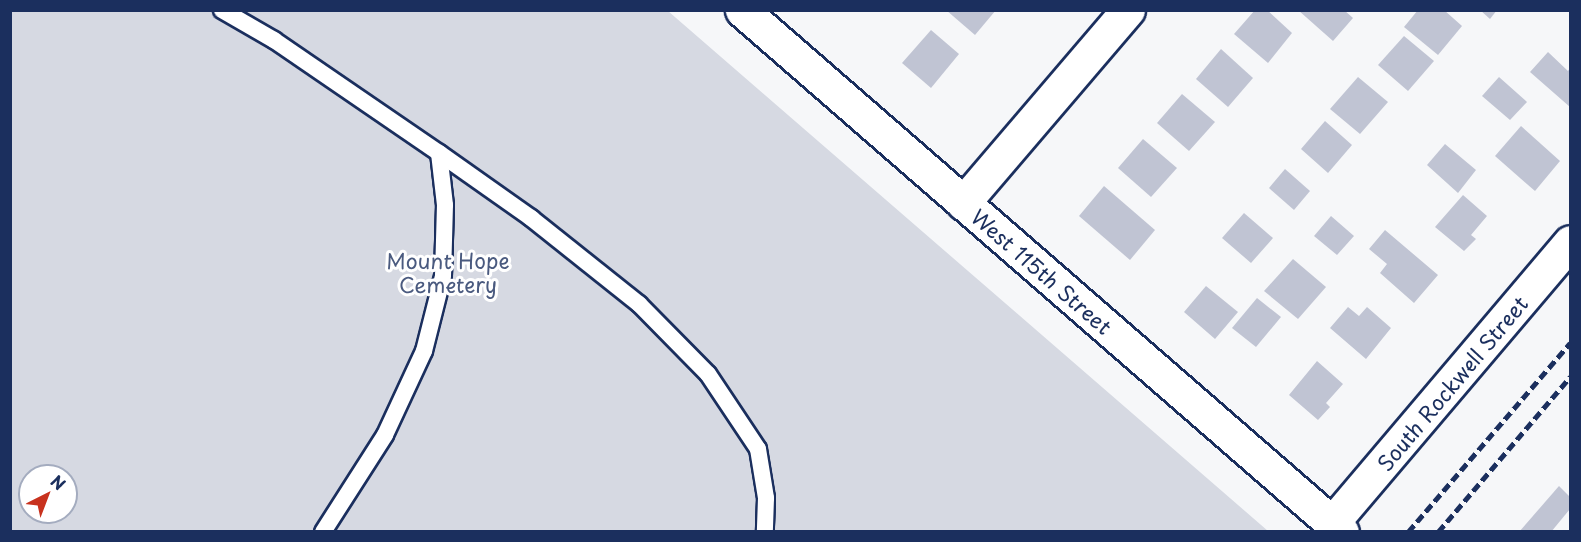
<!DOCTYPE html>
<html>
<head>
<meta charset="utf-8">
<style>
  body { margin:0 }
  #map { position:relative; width:1581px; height:542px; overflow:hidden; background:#f6f7f9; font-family:"Playpen Sans",sans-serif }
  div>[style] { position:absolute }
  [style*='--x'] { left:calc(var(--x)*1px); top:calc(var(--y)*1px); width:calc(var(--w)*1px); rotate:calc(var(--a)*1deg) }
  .green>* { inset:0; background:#d6d9e2 }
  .building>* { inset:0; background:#c0c4d3 }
  .roads { filter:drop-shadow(2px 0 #1b2f5e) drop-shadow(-2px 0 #1b2f5e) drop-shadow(0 2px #1b2f5e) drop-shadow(0 -2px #1b2f5e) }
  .lane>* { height:16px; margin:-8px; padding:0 8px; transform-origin:8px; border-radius:8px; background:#fff }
  .street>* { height:33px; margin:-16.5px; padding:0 16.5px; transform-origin:16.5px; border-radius:16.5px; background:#fff }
  .secondary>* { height:33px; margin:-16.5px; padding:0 16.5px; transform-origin:16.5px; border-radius:16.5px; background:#fff }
  .rail>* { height:4.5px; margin-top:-2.25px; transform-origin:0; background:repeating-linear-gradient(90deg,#1b2f5e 0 9px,transparent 0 13.5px) }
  span { translate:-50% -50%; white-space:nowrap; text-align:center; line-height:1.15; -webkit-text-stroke:6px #fff; paint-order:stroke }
  .park-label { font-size:21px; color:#4a5a7f }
  .street-label { font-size:21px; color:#1b2f5e }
  .frame { position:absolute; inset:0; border:12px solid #1b2f5e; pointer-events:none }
  .north { position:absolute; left:18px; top:464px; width:60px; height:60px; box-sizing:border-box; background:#fff; border:2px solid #a4acbf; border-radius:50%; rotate:42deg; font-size:16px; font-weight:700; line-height:24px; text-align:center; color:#1b2f5e }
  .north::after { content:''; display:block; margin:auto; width:21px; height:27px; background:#c8321e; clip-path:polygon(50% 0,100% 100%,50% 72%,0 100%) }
</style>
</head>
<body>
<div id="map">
  <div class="green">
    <div style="clip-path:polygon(evenodd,10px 11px,668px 11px,1268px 531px,11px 531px,10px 11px,30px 476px,66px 476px,66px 512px,30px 512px,30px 476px)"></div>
  </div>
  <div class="building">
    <div style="clip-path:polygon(946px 10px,996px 10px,975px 35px)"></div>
    <div style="clip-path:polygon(1255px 10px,1267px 10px,1292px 33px,1268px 63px,1234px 34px)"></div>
    <div style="clip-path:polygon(1298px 10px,1344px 10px,1353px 18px,1333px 41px)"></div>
    <div style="clip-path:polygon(1418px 10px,1444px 10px,1462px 26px,1438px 55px,1404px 27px)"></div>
    <div style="clip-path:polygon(1480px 10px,1497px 10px,1490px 19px)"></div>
    <div style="clip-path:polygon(931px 30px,959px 54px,931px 88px,902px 63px)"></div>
    <div style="clip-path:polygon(1404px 36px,1434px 61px,1408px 91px,1378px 65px)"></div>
    <div style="clip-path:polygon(1221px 49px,1253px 78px,1228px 107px,1196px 79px)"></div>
    <div style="clip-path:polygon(1548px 52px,1568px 71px,1570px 68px,1570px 107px,1530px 72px)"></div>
    <div style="clip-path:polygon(1358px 77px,1388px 102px,1360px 134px,1330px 109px)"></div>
    <div style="clip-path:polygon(1499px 77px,1527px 102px,1510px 120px,1482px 96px)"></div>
    <div style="clip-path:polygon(1182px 94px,1215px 122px,1189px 151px,1157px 123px)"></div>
    <div style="clip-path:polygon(1325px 121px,1352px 145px,1328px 173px,1301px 149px)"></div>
    <div style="clip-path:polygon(1521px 126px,1560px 161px,1535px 191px,1495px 156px)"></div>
    <div style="clip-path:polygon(1143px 139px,1177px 168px,1151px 197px,1118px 168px)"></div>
    <div style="clip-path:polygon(1445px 144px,1476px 170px,1458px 193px,1427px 165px)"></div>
    <div style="clip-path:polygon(1285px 169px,1310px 191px,1294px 210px,1269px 188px)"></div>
    <div style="clip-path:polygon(1104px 186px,1155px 230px,1130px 260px,1079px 216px)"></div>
    <div style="clip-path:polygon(1463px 195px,1487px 216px,1471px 235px,1476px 239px,1464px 251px,1435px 227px)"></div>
    <div style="clip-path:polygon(1244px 213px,1273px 238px,1251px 263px,1222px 238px)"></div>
    <div style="clip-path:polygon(1331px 216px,1354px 236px,1337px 255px,1314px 236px)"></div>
    <div style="clip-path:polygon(1385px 230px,1438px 275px,1414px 303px,1380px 273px,1387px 264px,1369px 249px)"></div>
    <div style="clip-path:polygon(1293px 259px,1326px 287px,1298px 319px,1264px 291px)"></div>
    <div style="clip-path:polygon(1206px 286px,1238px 312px,1215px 339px,1184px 312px)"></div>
    <div style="clip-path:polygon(1257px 298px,1281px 317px,1256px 347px,1232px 328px)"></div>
    <div style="clip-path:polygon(1348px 307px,1359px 316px,1367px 307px,1391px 328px,1366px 359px,1330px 328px)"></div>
    <div style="clip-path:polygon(1317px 361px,1343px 384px,1326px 403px,1330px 407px,1318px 420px,1289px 395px)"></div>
    <div style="clip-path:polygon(1559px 486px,1570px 497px,1570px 509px,1551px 532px,1519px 532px)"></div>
  </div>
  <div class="roads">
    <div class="lane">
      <div style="--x:222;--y:10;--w:60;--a:30"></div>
      <div style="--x:274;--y:40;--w:200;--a:34.4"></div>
      <div style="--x:439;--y:153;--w:113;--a:35.2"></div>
      <div style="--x:531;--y:218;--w:138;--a:38.5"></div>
      <div style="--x:639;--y:304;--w:98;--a:45.4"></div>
      <div style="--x:708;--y:374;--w:90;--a:56.3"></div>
      <div style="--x:758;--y:449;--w:50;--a:80.7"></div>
      <div style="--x:766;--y:498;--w:34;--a:92"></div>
      <div style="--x:323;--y:532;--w:115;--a:-57.4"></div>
      <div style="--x:385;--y:435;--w:93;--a:-65.1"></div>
      <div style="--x:424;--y:351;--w:77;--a:-75.8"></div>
      <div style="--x:443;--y:276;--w:71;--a:-88.4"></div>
      <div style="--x:445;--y:205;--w:52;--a:-96.6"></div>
    </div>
    <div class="street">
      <div style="--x:963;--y:203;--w:254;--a:-49.5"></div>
      <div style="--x:1332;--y:523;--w:368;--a:-49.7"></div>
    </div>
    <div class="secondary">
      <div style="--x:742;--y:10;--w:795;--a:41.02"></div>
    </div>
  </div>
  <div class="rail">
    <div style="--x:1408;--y:532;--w:249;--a:-49.4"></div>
    <div style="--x:1438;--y:532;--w:204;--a:-49.6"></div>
  </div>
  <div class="park-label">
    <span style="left:448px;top:272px">Mount Hope<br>Cemetery</span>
  </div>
  <div class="street-label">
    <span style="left:1042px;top:271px;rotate:41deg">West 115th Street</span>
    <span style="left:1452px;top:383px;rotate:-50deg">South Rockwell Street</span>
  </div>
  <div class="frame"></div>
  <div class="north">N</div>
</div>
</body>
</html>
